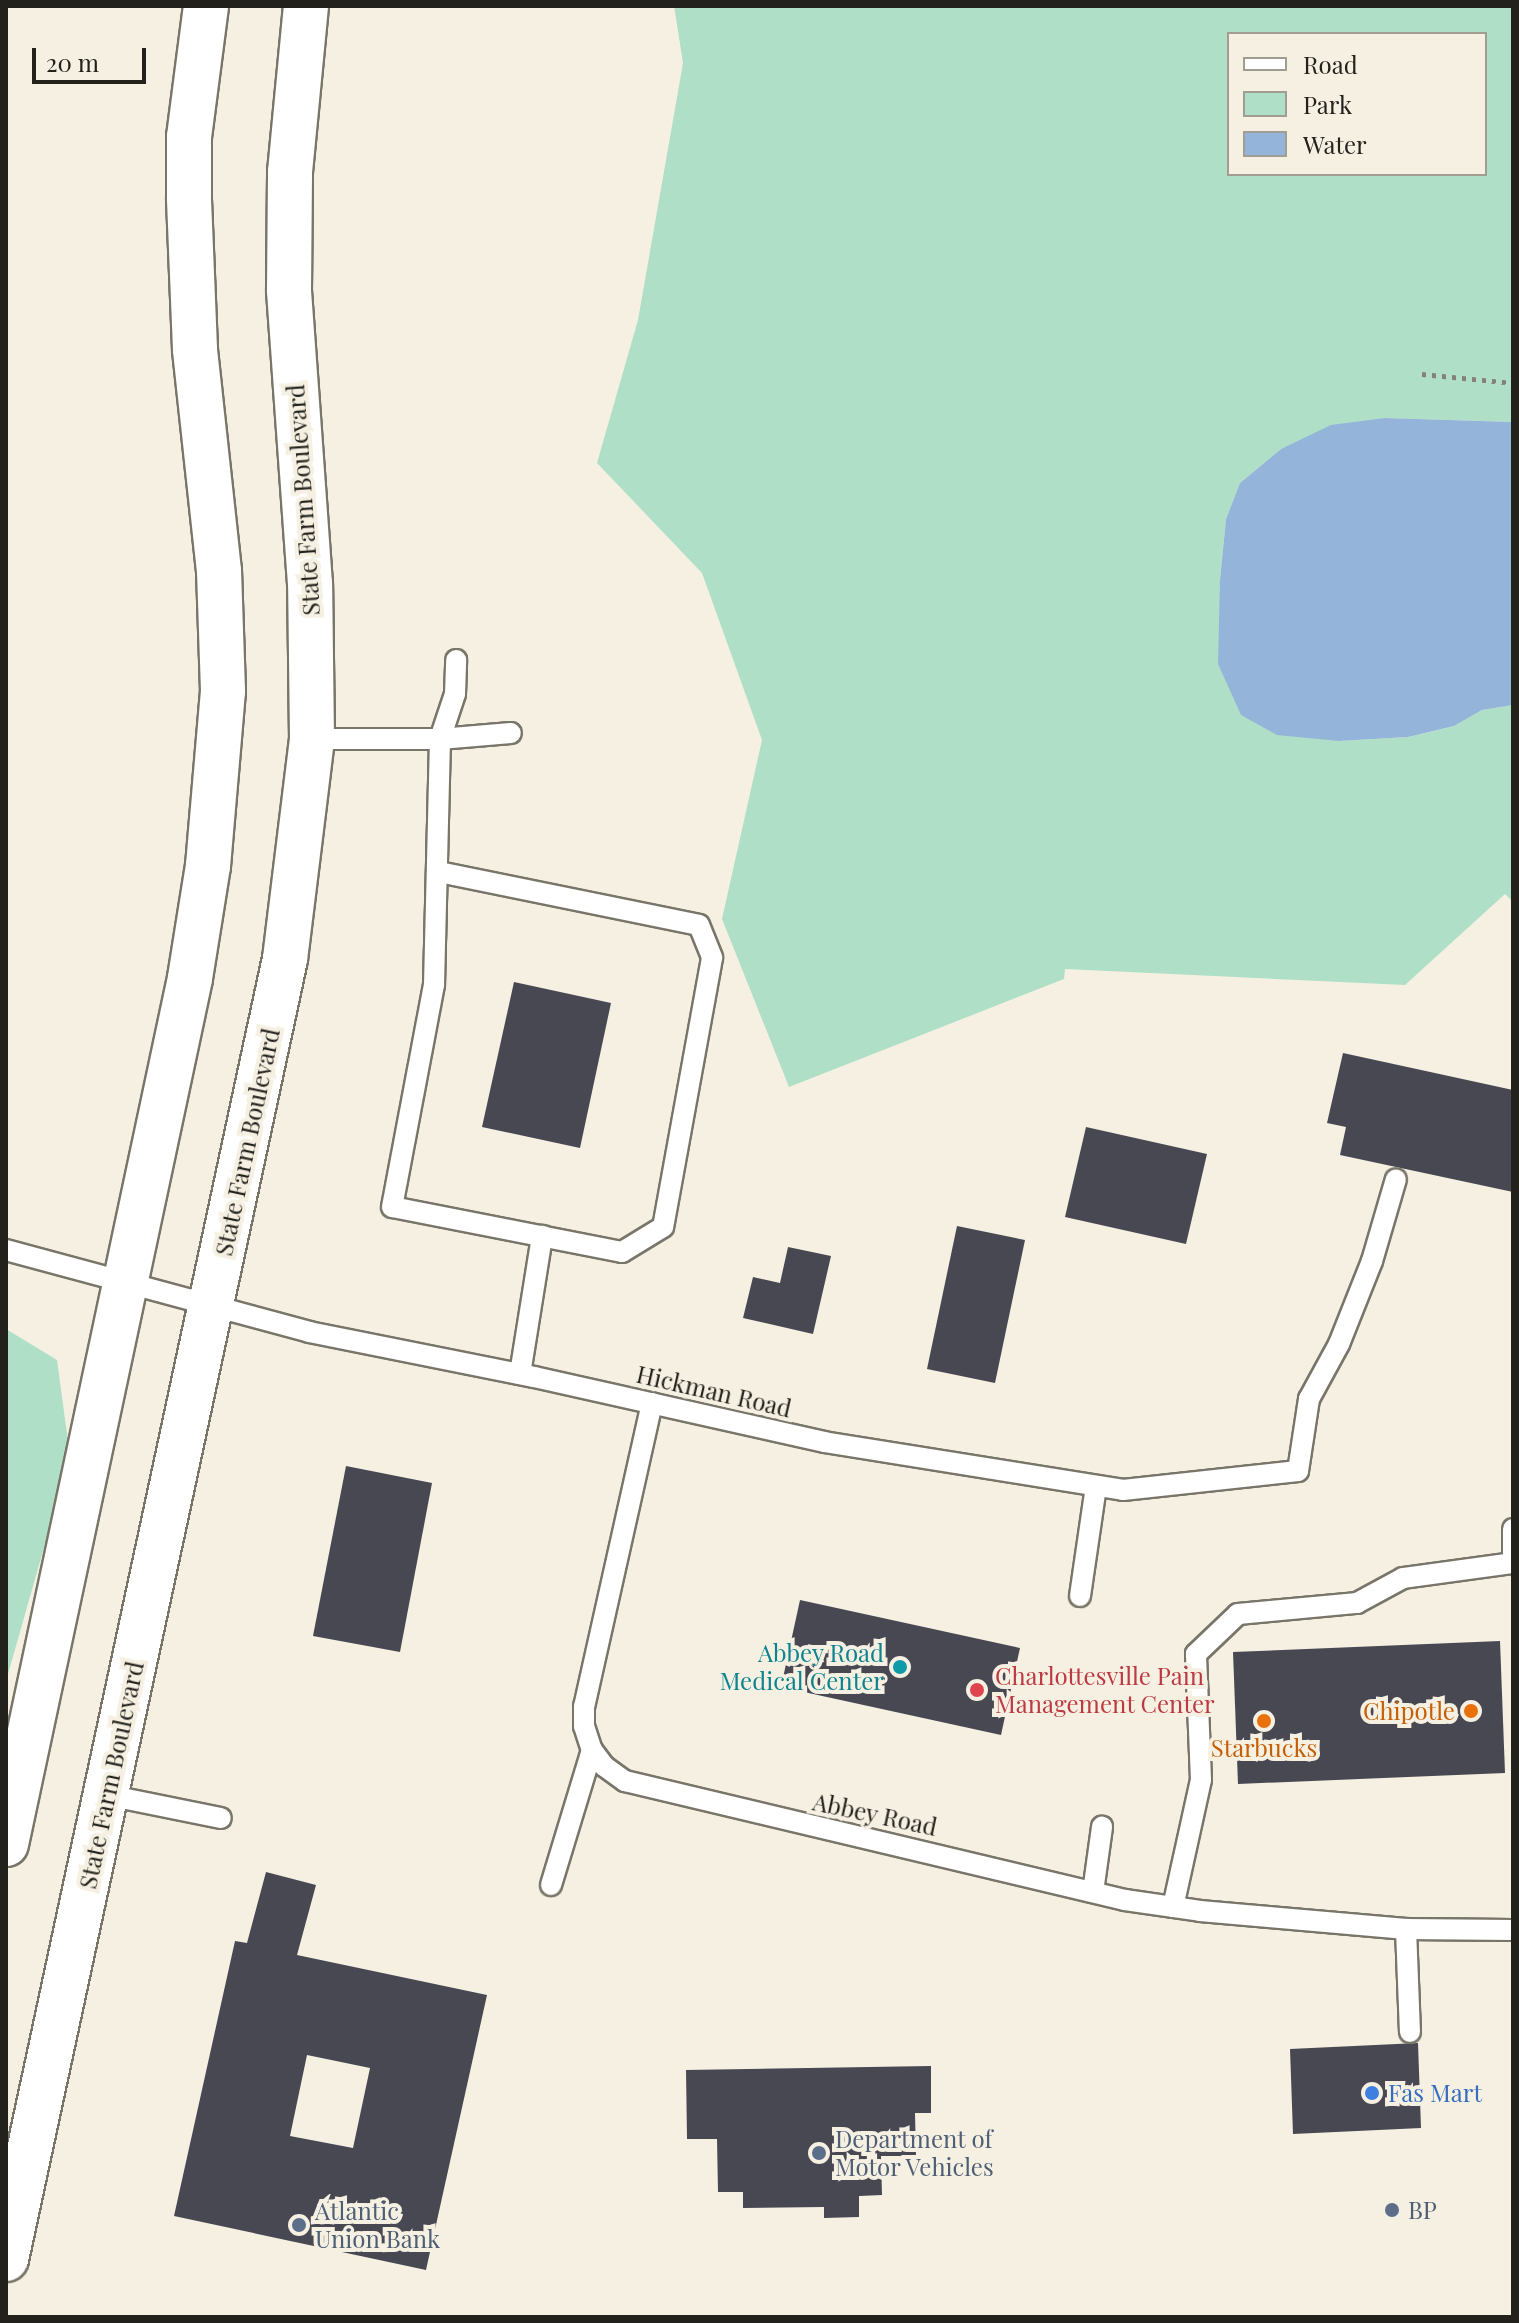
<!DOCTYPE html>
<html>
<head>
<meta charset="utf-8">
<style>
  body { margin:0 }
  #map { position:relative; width:1519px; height:2323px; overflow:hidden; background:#f5f0e2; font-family:"Playfair Display",serif }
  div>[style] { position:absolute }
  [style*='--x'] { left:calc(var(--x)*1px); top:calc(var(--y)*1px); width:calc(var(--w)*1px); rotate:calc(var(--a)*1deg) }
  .green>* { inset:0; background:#afe0c7 }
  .water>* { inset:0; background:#95b4da }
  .building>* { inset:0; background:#484853 }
  .path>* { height:5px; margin-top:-2.5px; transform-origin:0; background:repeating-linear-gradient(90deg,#858178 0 4px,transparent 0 10px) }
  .roads { filter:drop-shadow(2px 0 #797569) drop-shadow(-2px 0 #797569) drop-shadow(0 2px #797569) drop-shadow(0 -2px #797569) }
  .lane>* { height:20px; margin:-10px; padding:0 10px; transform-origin:10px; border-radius:10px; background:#fff }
  .secondary>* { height:44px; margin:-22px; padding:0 22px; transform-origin:22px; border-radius:22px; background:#fff }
  .dots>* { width:22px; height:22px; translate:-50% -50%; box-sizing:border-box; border:4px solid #f5f0e2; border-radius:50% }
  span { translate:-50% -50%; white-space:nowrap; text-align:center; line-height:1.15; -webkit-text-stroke:8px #f5f0e2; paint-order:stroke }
  .street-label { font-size:24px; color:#23211c }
  .culture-label { font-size:24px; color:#0d838f }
  .right { translate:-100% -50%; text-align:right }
  .health-label { font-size:24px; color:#be3a42 }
  .left { translate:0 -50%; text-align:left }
  .food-label { font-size:24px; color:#c56008 }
  .shop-label { font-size:24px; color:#366cbe }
  .service-label { font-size:24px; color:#4e5e75 }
  .frame { position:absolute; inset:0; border:8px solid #23211c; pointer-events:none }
  .legend { position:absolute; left:1227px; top:32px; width:260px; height:144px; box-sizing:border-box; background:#f5f0e2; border:2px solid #a19d93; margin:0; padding:10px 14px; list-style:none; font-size:24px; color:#23211c }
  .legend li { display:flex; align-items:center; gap:16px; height:40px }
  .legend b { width:40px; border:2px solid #a19d93 }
  .scale { position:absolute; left:32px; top:48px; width:114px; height:36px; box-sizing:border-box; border:4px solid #23211c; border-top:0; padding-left:10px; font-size:24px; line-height:28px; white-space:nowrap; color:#23211c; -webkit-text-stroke:6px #f5f0e2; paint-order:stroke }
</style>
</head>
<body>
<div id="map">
  <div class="green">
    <div style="clip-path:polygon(evenodd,674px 6px,1513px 6px,1513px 422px,1385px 418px,1281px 449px,1240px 483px,1226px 519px,1220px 580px,1339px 741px,1408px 737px,1454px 726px,1482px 710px,1513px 705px,1513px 902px,1505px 894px,1405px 985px,1065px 969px,1064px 979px,789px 1087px,722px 919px,762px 740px,702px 573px,597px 463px,638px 320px,683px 63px,674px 6px,1229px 34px,1485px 34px,1485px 174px,1229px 174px,1229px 34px)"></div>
    <div style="clip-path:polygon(6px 1329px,57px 1360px,70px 1456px,6px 1681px)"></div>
  </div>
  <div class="water">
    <div style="clip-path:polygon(1385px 418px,1513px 422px,1513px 705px,1482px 710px,1454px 726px,1408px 737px,1339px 741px,1277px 735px,1241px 715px,1218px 664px,1220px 580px,1226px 519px,1240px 483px,1281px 449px,1331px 425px)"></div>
  </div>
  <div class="building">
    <div style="clip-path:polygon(514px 982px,611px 1003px,580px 1148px,482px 1127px)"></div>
    <div style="clip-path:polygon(1343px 1053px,1513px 1090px,1513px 1192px,1340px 1155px,1346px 1127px,1327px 1123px)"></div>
    <div style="clip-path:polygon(1086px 1127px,1207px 1154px,1186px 1244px,1065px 1217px)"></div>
    <div style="clip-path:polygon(957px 1226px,1025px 1240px,995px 1383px,927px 1369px)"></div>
    <div style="clip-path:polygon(788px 1247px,831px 1256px,813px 1334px,743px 1318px,753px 1277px,780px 1283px)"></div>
    <div style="clip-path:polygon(346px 1466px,432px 1483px,400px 1652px,313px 1636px)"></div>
    <div style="clip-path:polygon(800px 1600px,1020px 1648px,1001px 1735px,781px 1687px)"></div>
    <div style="clip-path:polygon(1500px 1641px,1505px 1773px,1238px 1784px,1233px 1652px)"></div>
    <div style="clip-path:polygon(evenodd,266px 1872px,316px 1885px,297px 1955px,487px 1995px,426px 2270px,174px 2216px,235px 1941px,247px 1943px,266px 1872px,307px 2055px,370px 2068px,353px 2148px,290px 2136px,307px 2055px)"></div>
    <div style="clip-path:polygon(1418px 2043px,1421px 2128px,1293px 2134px,1290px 2049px)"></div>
    <div style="clip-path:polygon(931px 2066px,931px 2113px,915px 2113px,916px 2156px,881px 2156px,882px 2195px,859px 2196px,859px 2217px,824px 2218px,824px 2207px,743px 2208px,743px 2192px,718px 2192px,717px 2139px,687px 2139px,686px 2070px)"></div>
  </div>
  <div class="path">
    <div style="--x:1422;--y:374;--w:91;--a:5.6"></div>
  </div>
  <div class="roads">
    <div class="lane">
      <div style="--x:312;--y:739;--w:128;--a:0"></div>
      <div style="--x:440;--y:739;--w:71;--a:-4.8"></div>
      <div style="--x:439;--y:872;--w:265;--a:11.5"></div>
      <div style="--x:699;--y:925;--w:35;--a:68"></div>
      <div style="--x:712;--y:958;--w:273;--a:100.3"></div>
      <div style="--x:663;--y:1227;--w:48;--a:148.6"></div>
      <div style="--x:622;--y:1252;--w:234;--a:-168.9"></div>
      <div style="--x:392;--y:1207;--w:226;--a:-79.3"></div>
      <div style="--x:434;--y:985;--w:246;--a:-88.6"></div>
      <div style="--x:440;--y:739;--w:47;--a:-71.6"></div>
      <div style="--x:455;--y:694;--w:34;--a:-88"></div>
      <div style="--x:6;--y:1250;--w:314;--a:15.1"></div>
      <div style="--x:309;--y:1332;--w:229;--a:11.3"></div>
      <div style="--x:534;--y:1377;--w:297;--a:12.6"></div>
      <div style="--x:824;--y:1442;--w:303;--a:9.1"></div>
      <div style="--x:1123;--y:1490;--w:176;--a:-6.2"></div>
      <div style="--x:1298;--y:1471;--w:73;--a:-81.3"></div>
      <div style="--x:1309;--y:1399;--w:63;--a:-61.4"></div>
      <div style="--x:1339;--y:1344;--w:89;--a:-68.3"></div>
      <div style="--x:1372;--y:1261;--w:85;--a:-73.7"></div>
      <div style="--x:520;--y:1374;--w:140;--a:-80.9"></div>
      <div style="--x:652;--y:1403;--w:311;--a:102.6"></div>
      <div style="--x:584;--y:1706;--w:20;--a:90"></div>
      <div style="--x:584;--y:1726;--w:25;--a:72"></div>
      <div style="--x:592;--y:1750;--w:20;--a:53"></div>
      <div style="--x:604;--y:1766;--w:26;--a:36"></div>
      <div style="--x:625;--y:1781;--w:514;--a:13.39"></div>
      <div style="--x:1125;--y:1900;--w:76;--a:8.3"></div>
      <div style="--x:1200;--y:1911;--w:207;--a:5"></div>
      <div style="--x:1406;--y:1929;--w:107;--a:0.5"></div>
      <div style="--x:1513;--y:1529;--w:30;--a:90"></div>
      <div style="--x:1080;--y:1596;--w:111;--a:-81.7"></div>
      <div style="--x:107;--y:1795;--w:116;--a:11.4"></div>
      <div style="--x:551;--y:1885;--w:141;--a:-73.1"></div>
      <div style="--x:1093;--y:1892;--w:66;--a:-82.1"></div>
      <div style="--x:1173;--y:1907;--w:130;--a:-77.6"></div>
      <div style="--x:1201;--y:1780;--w:126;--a:-92.3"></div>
      <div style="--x:1196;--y:1654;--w:58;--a:-43.6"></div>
      <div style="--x:1238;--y:1614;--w:120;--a:-5.3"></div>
      <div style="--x:1357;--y:1603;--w:52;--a:-28.5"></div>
      <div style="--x:1403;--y:1578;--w:111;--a:-7.8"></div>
      <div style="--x:1406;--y:1929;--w:103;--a:87.8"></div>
    </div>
    <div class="secondary">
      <div style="--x:6;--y:1844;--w:885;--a:-78"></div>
      <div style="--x:190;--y:978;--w:113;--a:-80.9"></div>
      <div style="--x:208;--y:866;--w:176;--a:-85.1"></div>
      <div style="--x:223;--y:691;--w:120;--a:-91.9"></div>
      <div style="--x:219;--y:571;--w:223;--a:-96.2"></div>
      <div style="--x:195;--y:349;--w:152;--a:-92.3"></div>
      <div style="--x:189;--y:197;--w:60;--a:-90"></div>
      <div style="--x:189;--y:137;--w:132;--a:-82.6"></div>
      <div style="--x:6;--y:2259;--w:1330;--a:-77.89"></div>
      <div style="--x:285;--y:959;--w:222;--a:-83"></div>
      <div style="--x:312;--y:739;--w:155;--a:-90.7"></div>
      <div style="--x:310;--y:584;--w:295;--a:-94.1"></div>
      <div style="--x:289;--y:290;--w:118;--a:-89.5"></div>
      <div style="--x:290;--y:172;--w:167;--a:-84.5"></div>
    </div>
  </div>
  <div class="dots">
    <div style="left:900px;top:1667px;background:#0f9aa8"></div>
    <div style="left:977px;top:1690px;background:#e0444e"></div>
    <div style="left:1471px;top:1711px;background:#e8710a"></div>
    <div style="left:1264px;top:1721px;background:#e8710a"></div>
    <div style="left:1372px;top:2093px;background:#3f7fe0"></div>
    <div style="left:819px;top:2153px;background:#5c6f8a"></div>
    <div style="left:1392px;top:2210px;background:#5c6f8a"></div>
    <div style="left:299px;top:2225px;background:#5c6f8a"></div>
  </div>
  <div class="street-label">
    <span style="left:303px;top:500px;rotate:-94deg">State Farm Boulevard</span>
    <span style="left:247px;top:1142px;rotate:-78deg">State Farm Boulevard</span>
    <span style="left:714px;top:1391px;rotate:13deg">Hickman Road</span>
    <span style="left:111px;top:1775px;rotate:-78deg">State Farm Boulevard</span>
    <span style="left:875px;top:1814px;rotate:12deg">Abbey Road</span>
  </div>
  <div class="culture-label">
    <span class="right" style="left:884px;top:1667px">Abbey Road<br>Medical Center</span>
  </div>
  <div class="health-label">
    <span class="left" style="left:995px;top:1690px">Charlottesville Pain<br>Management Center</span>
  </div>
  <div class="food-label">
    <span class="right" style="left:1455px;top:1711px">Chipotle</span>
    <span style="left:1264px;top:1748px">Starbucks</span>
  </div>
  <div class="shop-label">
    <span class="left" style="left:1388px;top:2093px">Fas Mart</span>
  </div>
  <div class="service-label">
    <span class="left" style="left:835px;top:2153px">Department of<br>Motor Vehicles</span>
    <span class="left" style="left:1408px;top:2210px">BP</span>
    <span class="left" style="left:315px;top:2225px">Atlantic<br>Union Bank</span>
  </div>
  <div class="frame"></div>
  <ul class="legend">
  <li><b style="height:10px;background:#fff"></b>Road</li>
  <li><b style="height:22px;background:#afe0c7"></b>Park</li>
  <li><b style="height:22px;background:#95b4da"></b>Water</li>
  </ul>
  <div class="scale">20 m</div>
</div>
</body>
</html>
